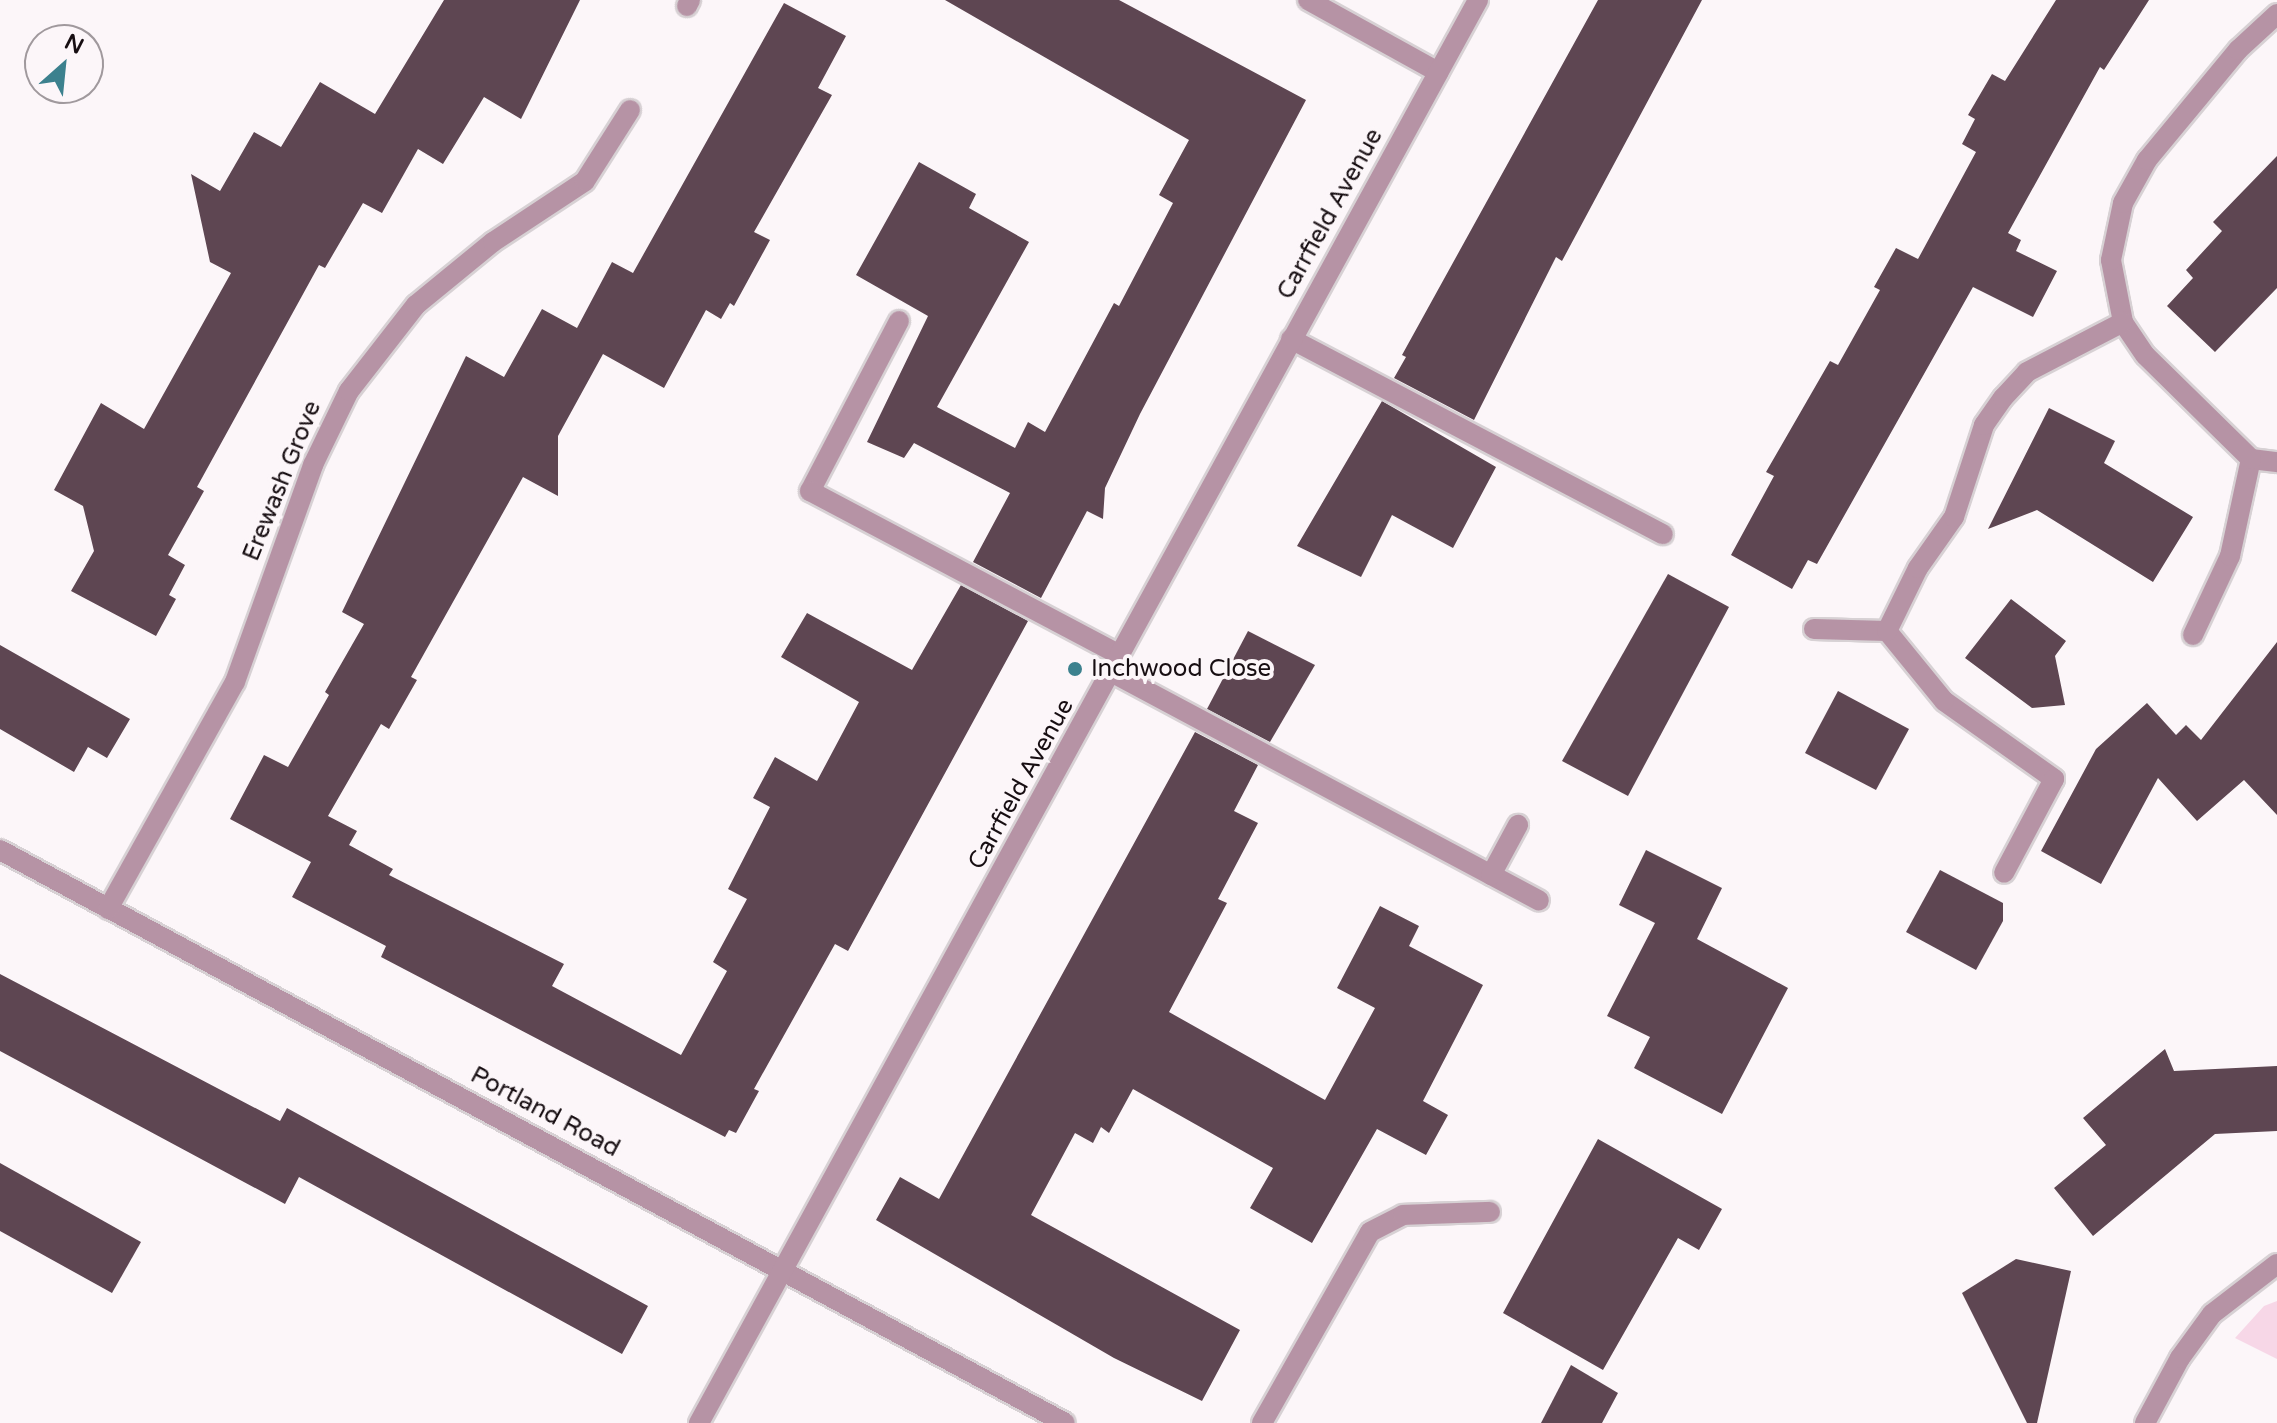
<!DOCTYPE html>
<html>
<head>
<meta charset="utf-8">
<style>
  body { margin:0 }
  #map { position:relative; width:2277px; height:1423px; overflow:hidden; background:#fcf6f9; font-family:"Varela Round",sans-serif }
  div>[style] { position:absolute }
  [style*='--x'] { left:calc(var(--x)*1px); top:calc(var(--y)*1px); width:calc(var(--w)*1px); rotate:calc(var(--a)*1deg) }
  .green>* { inset:0; background:#f7d7e7 }
  .building>* { inset:0; background:#5e4652 }
  .roads { filter:drop-shadow(2px 0 #d7d1d4) drop-shadow(-2px 0 #d7d1d4) drop-shadow(0 2px #d7d1d4) drop-shadow(0 -2px #d7d1d4) }
  .lane>* { height:20px; margin:-10px; padding:0 10px; transform-origin:10px; border-radius:10px; background:#b693a5 }
  .street>* { height:20px; margin:-10px; padding:0 10px; transform-origin:10px; border-radius:10px; background:#b693a5 }
  .dots>* { width:22px; height:22px; translate:-50% -50%; box-sizing:border-box; border:4px solid #fcf6f9; border-radius:50% }
  span { translate:-50% -50%; white-space:nowrap; text-align:center; line-height:1.15; -webkit-text-stroke:8px #fcf6f9; paint-order:stroke }
  .street-label { font-size:24px; color:#170e12 }
  .poi-label { font-size:24px; color:#170e12 }
  .left { translate:0 -50%; text-align:left }
  .north { position:absolute; left:24px; top:24px; width:80px; height:80px; box-sizing:border-box; background:#fcf6f9; border:2px solid #a0999d; border-radius:50%; rotate:27deg; font-size:22px; font-weight:700; line-height:32px; text-align:center; color:#170e12 }
  .north::after { content:''; display:block; margin:auto; width:28px; height:36px; background:#3c818e; clip-path:polygon(50% 0,100% 100%,50% 72%,0 100%) }
</style>
</head>
<body>
<div id="map">
  <div class="green">
    <div style="clip-path:polygon(2277px 1301px,2277px 1359px,2235px 1338px,2264px 1306px)"></div>
  </div>
  <div class="building">
    <div style="clip-path:polygon(444px 0,580px 0,521px 119px,484px 97px,443px 164px,418px 149px,382px 213px,363px 203px,325px 268px,319px 265px,197px 487px,204px 491px,168px 555px,185px 565px,169px 595px,176px 599px,156px 636px,71px 591px,94px 551px,83px 506px,54px 490px,101px 403px,144px 429px,231px 273px,210px 262px,191px 174px,220px 191px,254px 132px,281px 147px,320px 82px,375px 114px)"></div>
    <div style="clip-path:polygon(945px 0,1119px 0,1306px 100px,1140px 414px,1105px 488px,1103px 519px,1087px 511px,1041px 598px,973px 562px,1010px 493px,914px 443px,904px 458px,867px 442px,928px 316px,856px 275px,919px 162px,976px 194px,969px 208px,1029px 242px,937px 407px,1015px 448px,1028px 422px,1045px 432px,1114px 303px,1119px 306px,1173px 203px,1159px 195px,1189px 140px)"></div>
    <div style="clip-path:polygon(1598px 0,1702px 0,1562px 261px,1556px 257px,1474px 420px,1394px 378px,1406px 357px,1402px 355px)"></div>
    <div style="clip-path:polygon(2056px 0,2149px 0,2104px 70px,2100px 67px,2008px 233px,2021px 240px,2016px 251px,2057px 271px,2033px 317px,1973px 287px,1817px 564px,1808px 560px,1792px 589px,1731px 555px,1774px 476px,1766px 472px,1830px 361px,1838px 365px,1880px 290px,1874px 287px,1896px 248px,1918px 259px,1976px 152px,1962px 144px,1975px 119px,1968px 115px,1992px 74px,2005px 81px)"></div>
    <div style="clip-path:polygon(784px 3px,846px 36px,818px 88px,832px 95px,754px 232px,770px 240px,734px 306px,730px 303px,721px 319px,706px 310px,664px 388px,603px 354px,558px 436px,558px 496px,523px 477px,411px 677px,417px 680px,389px 729px,381px 724px,328px 816px,357px 831px,349px 845px,393px 869px,389px 875px,564px 964px,552px 986px,681px 1055px,727px 971px,713px 962px,747px 899px,728px 889px,770px 807px,753px 798px,775px 757px,817px 781px,859px 702px,781px 657px,807px 613px,912px 670px,961px 585px,1028px 621px,848px 951px,835px 944px,754px 1089px,759px 1091px,736px 1133px,729px 1130px,725px 1137px,381px 957px,386px 946px,292px 897px,311px 862px,230px 819px,264px 755px,288px 767px,329px 695px,325px 692px,364px 624px,342px 612px,466px 356px,504px 377px,542px 309px,577px 328px,612px 262px,633px 273px)"></div>
    <div style="clip-path:polygon(2277px 156px,2277px 288px,2215px 352px,2167px 306px,2193px 278px,2186px 270px,2222px 231px,2213px 222px)"></div>
    <div style="clip-path:polygon(1382px 401px,1496px 467px,1453px 548px,1392px 515px,1361px 577px,1297px 546px)"></div>
    <div style="clip-path:polygon(2049px 408px,2115px 441px,2104px 463px,2193px 517px,2153px 582px,2037px 510px,1988px 529px)"></div>
    <div style="clip-path:polygon(1668px 574px,1729px 607px,1628px 796px,1562px 761px)"></div>
    <div style="clip-path:polygon(2011px 599px,2066px 641px,2055px 656px,2065px 705px,2032px 708px,1965px 658px)"></div>
    <div style="clip-path:polygon(1248px 631px,1315px 665px,1270px 742px,1207px 709px)"></div>
    <div style="clip-path:polygon(2277px 642px,2277px 815px,2244px 780px,2197px 821px,2158px 778px,2101px 884px,2041px 851px,2096px 749px,2147px 703px,2176px 735px,2186px 725px,2201px 740px)"></div>
    <div style="clip-path:polygon(0 645px,130px 719px,107px 758px,88px 747px,74px 772px,0 729px)"></div>
    <div style="clip-path:polygon(1838px 691px,1909px 729px,1876px 790px,1805px 753px)"></div>
    <div style="clip-path:polygon(1195px 732px,1258px 765px,1234px 811px,1258px 823px,1218px 899px,1227px 903px,1169px 1012px,1325px 1100px,1375px 1008px,1337px 988px,1380px 906px,1419px 926px,1409px 946px,1483px 985px,1423px 1101px,1448px 1115px,1426px 1155px,1377px 1129px,1312px 1243px,1250px 1208px,1273px 1168px,1133px 1089px,1109px 1133px,1101px 1127px,1093px 1143px,1075px 1133px,1031px 1215px,1240px 1330px,1202px 1401px,1114px 1358px,876px 1220px,900px 1177px,939px 1199px)"></div>
    <div style="clip-path:polygon(1646px 850px,1722px 888px,1697px 939px,1788px 988px,1722px 1114px,1634px 1068px,1650px 1037px,1607px 1016px,1655px 923px,1619px 905px)"></div>
    <div style="clip-path:polygon(1940px 870px,2003px 903px,2003px 921px,1976px 970px,1906px 932px)"></div>
    <div style="clip-path:polygon(0 974px,280px 1121px,287px 1108px,648px 1306px,622px 1354px,299px 1177px,285px 1204px,0 1051px)"></div>
    <div style="clip-path:polygon(2165px 1049px,2174px 1071px,2277px 1066px,2277px 1131px,2215px 1134px,2093px 1236px,2054px 1188px,2106px 1145px,2083px 1118px)"></div>
    <div style="clip-path:polygon(1598px 1139px,1722px 1209px,1699px 1250px,1678px 1238px,1603px 1370px,1503px 1313px)"></div>
    <div style="clip-path:polygon(0 1163px,141px 1242px,112px 1293px,0 1231px)"></div>
    <div style="clip-path:polygon(2016px 1259px,2071px 1271px,2037px 1423px,2027px 1423px,1962px 1293px)"></div>
    <div style="clip-path:polygon(1571px 1365px,1618px 1393px,1602px 1423px,1541px 1423px)"></div>
  </div>
  <div class="roads">
    <div class="lane">
      <div style="--x:899;--y:321;--w:192;--a:117.6"></div>
      <div style="--x:810;--y:491;--w:351;--a:27.9"></div>
      <div style="--x:1291;--y:339;--w:420;--a:27.7"></div>
      <div style="--x:2193;--y:635;--w:87;--a:-64.9"></div>
      <div style="--x:1944;--y:701;--w:135;--a:35.3"></div>
      <div style="--x:2054;--y:779;--w:106;--a:118"></div>
    </div>
    <div class="street">
      <div style="--x:1308;--y:0;--w:149;--a:29"></div>
      <div style="--x:687;--y:6;--w:7;--a:-63"></div>
      <div style="--x:2251;--y:459;--w:26;--a:7"></div>
      <div style="--x:2230;--y:556;--w:99;--a:-77.8"></div>
      <div style="--x:2251;--y:459;--w:148;--a:-135.5"></div>
      <div style="--x:2145;--y:355;--w:40;--a:-124"></div>
      <div style="--x:2123;--y:322;--w:63;--a:-101"></div>
      <div style="--x:2111;--y:260;--w:58;--a:-78.1"></div>
      <div style="--x:2123;--y:203;--w:49;--a:-60.8"></div>
      <div style="--x:2147;--y:160;--w:143;--a:-50.4"></div>
      <div style="--x:2238;--y:50;--w:53;--a:-42.7"></div>
      <div style="--x:1814;--y:629;--w:73;--a:1.6"></div>
      <div style="--x:1887;--y:631;--w:90;--a:50.8"></div>
      <div style="--x:1887;--y:631;--w:70;--a:-63.8"></div>
      <div style="--x:1918;--y:568;--w:62;--a:-54.8"></div>
      <div style="--x:1954;--y:517;--w:97;--a:-71.9"></div>
      <div style="--x:1984;--y:425;--w:33;--a:-55"></div>
      <div style="--x:2003;--y:398;--w:35;--a:-47"></div>
      <div style="--x:2027;--y:372;--w:108;--a:-27.5"></div>
      <div style="--x:1111;--y:672;--w:485;--a:28.1"></div>
      <div style="--x:0;--y:850;--w:1209;--a:28.28"></div>
      <div style="--x:1491;--y:875;--w:57;--a:-61.6"></div>
      <div style="--x:108;--y:909;--w:260;--a:-60.8"></div>
      <div style="--x:235;--y:682;--w:231;--a:-70.2"></div>
      <div style="--x:313;--y:465;--w:82;--a:-64.1"></div>
      <div style="--x:349;--y:391;--w:109;--a:-52.1"></div>
      <div style="--x:416;--y:305;--w:99;--a:-39.3"></div>
      <div style="--x:493;--y:242;--w:110;--a:-33.5"></div>
      <div style="--x:585;--y:181;--w:84;--a:-57.6"></div>
      <div style="--x:699;--y:1423;--w:1622;--a:-61.3"></div>
      <div style="--x:1262;--y:1423;--w:219;--a:-60.5"></div>
      <div style="--x:1370;--y:1232;--w:37;--a:-27"></div>
      <div style="--x:1403;--y:1215;--w:87;--a:-2"></div>
      <div style="--x:2145;--y:1423;--w:74;--a:-61.7"></div>
      <div style="--x:2180;--y:1358;--w:54;--a:-54"></div>
      <div style="--x:2212;--y:1314;--w:82;--a:-37.6"></div>
    </div>
  </div>
  <div class="dots">
    <div style="left:1075px;top:669px;background:#3c818e"></div>
  </div>
  <div class="street-label">
    <span style="left:1330px;top:214px;rotate:-61deg">Carrfield Avenue</span>
    <span style="left:282px;top:481px;rotate:-68deg">Erewash Grove</span>
    <span style="left:1021px;top:784px;rotate:-61deg">Carrfield Avenue</span>
    <span style="left:545px;top:1112px;rotate:28deg">Portland Road</span>
  </div>
  <div class="poi-label">
    <span class="left" style="left:1091px;top:669px">Inchwood Close</span>
  </div>
  <div class="north">N</div>
</div>
</body>
</html>
